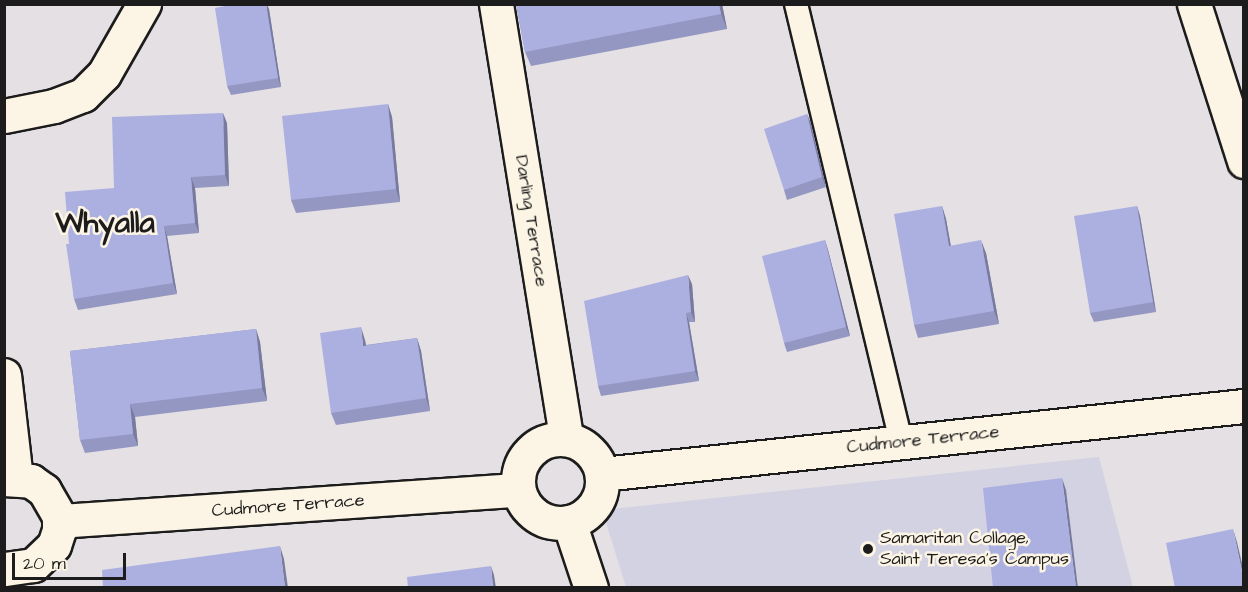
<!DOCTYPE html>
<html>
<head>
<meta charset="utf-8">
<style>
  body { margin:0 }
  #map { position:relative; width:1248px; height:592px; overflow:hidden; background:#e4e0e4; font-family:"Architects Daughter",sans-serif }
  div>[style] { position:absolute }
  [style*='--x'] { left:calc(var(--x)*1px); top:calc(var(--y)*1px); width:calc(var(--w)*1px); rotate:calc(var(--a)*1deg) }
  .built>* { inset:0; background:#d3d2e3 }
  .roads { filter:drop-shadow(2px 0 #1c1c1c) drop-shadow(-2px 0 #1c1c1c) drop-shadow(0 2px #1c1c1c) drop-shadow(0 -2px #1c1c1c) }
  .lane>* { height:22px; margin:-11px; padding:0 11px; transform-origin:11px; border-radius:11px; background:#fcf5e5 }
  .street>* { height:33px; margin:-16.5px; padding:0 16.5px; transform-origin:16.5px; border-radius:16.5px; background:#fcf5e5 }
  .secondary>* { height:33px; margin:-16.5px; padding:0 16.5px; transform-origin:16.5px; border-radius:16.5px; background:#fcf5e5 }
  .secondary>.ring { margin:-16.5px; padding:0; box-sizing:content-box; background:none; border:33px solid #fcf5e5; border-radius:50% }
  .wall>* { inset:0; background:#9497c2 }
  .shaded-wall>* { inset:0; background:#787b9e }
  .building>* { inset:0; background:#acb0e1 }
  .dots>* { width:16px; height:16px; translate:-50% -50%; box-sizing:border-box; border:3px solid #fcf5e5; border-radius:50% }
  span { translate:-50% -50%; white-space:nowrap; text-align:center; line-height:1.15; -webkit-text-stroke:5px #fcf5e5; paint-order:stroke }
  .street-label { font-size:18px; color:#1c1c1c }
  .poi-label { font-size:18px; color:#1c1c1c }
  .left { translate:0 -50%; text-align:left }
  .town-label { font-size:30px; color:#1c1c1c; font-weight:700 }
  .frame { position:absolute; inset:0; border:6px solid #1c1c1c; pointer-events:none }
  .scale { position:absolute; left:12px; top:553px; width:114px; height:27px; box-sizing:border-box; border:3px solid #1c1c1c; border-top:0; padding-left:8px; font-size:18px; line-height:21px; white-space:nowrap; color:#1c1c1c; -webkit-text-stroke:4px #fcf5e5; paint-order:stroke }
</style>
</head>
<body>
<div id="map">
  <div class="built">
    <div style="clip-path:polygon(1099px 457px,1133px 587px,626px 587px,602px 510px)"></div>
  </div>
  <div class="roads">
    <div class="lane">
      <div style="--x:796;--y:4;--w:450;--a:76.5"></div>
    </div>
    <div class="street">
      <div style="--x:1194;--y:4;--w:165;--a:72.3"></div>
      <div style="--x:4;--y:116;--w:51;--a:-11.3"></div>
      <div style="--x:54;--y:106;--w:31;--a:-21"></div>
      <div style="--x:83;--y:95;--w:30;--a:-45"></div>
      <div style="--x:104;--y:74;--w:81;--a:-60.3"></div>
      <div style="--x:4;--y:375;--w:104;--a:83.4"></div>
      <div style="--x:602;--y:474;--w:646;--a:-6.05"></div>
      <div style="--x:4;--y:479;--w:27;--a:4"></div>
      <div style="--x:31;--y:481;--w:16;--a:35"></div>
      <div style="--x:44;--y:490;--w:30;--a:60"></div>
      <div style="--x:59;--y:516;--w:14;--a:90"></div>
      <div style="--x:59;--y:530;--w:16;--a:108"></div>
      <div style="--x:54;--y:545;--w:29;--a:136"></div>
      <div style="--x:33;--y:565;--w:29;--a:172"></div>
      <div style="--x:59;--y:521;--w:460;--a:-3.9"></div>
    </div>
    <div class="secondary">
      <div style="--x:496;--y:4;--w:440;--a:80.8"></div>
      <div class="ring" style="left:518px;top:439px;width:51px;height:51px"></div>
      <div style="--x:569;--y:522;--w:70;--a:71.6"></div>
    </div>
  </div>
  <div class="wall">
    <div style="clip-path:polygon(516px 4px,722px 4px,727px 29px,531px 66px,525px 52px)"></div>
    <div style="clip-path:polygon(269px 9px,281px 87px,231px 95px,227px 86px)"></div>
    <div style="clip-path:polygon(388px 104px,392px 117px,400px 202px,296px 213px,291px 200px)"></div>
    <div style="clip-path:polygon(807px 114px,811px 124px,826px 187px,787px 200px,784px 190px)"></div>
    <div style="clip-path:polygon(227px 123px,229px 186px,195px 188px,199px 233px,167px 236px,177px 294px,78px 310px,74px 299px,69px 244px,114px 188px)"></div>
    <div style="clip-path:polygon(942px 206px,946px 219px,951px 246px,986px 253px,999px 324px,918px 338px,914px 325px)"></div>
    <div style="clip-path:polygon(1137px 206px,1140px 216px,1156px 312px,1094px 322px,1090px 313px)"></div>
    <div style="clip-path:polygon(825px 240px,828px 250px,850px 336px,787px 352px,784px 343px)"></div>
    <div style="clip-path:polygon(692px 284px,695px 322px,689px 322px,699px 381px,601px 396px,598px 386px)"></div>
    <div style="clip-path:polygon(256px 329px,260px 342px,267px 401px,135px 417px,138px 446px,85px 453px,80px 440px,70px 351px)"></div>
    <div style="clip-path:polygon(417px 338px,421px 351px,430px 411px,336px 425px,331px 413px,365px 340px,366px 345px)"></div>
  </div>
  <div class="shaded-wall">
    <div style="clip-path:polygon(266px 4px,267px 4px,269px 9px,281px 87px,278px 78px)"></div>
    <div style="clip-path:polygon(719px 4px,722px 4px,727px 29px,721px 14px)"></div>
    <div style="clip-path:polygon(388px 104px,392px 117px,400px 202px,396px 189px)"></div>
    <div style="clip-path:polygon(223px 113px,227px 123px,229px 186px,225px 175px)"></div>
    <div style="clip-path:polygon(807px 114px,811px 124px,826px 187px,822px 177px)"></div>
    <div style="clip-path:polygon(191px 177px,195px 188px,199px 233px,195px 223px)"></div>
    <div style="clip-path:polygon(942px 206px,946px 219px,953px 259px,949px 246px)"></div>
    <div style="clip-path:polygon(1137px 206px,1140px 216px,1156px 312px,1153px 302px)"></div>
    <div style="clip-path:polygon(164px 226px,167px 236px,177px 294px,173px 283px)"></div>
    <div style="clip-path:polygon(825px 240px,828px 250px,850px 336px,846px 327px)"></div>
    <div style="clip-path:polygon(981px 240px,986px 253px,999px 324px,994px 311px)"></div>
    <div style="clip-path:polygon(688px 275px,692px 284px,695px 322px,691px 312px)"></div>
    <div style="clip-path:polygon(686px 313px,689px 322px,699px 381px,695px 371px)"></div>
    <div style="clip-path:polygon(361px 327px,365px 340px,368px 359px,363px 346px)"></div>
    <div style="clip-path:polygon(256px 329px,260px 342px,267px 401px,262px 388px)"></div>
    <div style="clip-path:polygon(417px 338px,421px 351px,430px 411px,426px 398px)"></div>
    <div style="clip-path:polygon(130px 404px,135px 417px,138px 446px,133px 434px)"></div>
    <div style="clip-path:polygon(1062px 478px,1066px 490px,1078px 588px,1076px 588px)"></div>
    <div style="clip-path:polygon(1233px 529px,1237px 542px,1244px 572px,1244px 581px)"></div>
    <div style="clip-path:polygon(280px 546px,284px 559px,288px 588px,285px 588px)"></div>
    <div style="clip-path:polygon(491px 566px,494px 575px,496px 588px,493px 588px)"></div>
  </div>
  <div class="building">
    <div style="clip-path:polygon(235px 4px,266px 4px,278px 78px,227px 86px,215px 8px)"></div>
    <div style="clip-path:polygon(516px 4px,719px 4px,721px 14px,525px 52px)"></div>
    <div style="clip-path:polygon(388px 104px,396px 189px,291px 200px,282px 116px)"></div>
    <div style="clip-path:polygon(223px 113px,225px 175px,191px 177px,195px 223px,164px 226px,173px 283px,74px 299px,66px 244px,69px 244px,65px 192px,114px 188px,112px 117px)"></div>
    <div style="clip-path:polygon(807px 114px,822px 177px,784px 190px,764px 129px)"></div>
    <div style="clip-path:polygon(942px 206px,949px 246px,981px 240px,994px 311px,914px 325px,894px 214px)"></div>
    <div style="clip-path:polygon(1137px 206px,1153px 302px,1090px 313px,1074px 216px)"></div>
    <div style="clip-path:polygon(825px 240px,846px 327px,784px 343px,762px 256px)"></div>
    <div style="clip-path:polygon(688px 275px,691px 312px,686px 313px,695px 371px,598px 386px,584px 301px)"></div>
    <div style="clip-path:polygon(361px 327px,363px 346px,417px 338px,426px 398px,331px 413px,320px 333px)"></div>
    <div style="clip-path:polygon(256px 329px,262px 388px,130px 404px,133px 434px,80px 440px,70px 351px)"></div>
    <div style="clip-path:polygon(1062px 478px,1076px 588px,993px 588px,983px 488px)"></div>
    <div style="clip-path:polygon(1233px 529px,1244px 581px,1244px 588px,1175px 588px,1166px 543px)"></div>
    <div style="clip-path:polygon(280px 546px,285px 588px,103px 588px,102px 570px)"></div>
    <div style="clip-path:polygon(491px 566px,493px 588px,408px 588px,407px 577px)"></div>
  </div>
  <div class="dots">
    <div style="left:868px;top:549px;background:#1c1c1c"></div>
  </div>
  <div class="street-label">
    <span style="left:531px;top:221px;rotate:81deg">Darling Terrace</span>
    <span style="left:923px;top:440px;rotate:-6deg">Cudmore Terrace</span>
    <span style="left:288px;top:506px;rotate:-4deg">Cudmore Terrace</span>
  </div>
  <div class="poi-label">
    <span class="left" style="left:880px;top:549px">Samaritan Collage,<br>Saint Teresa's Campus</span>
  </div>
  <div class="town-label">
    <span style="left:105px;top:223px">Whyalla</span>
  </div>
  <div class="frame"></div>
  <div class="scale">20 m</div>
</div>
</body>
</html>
